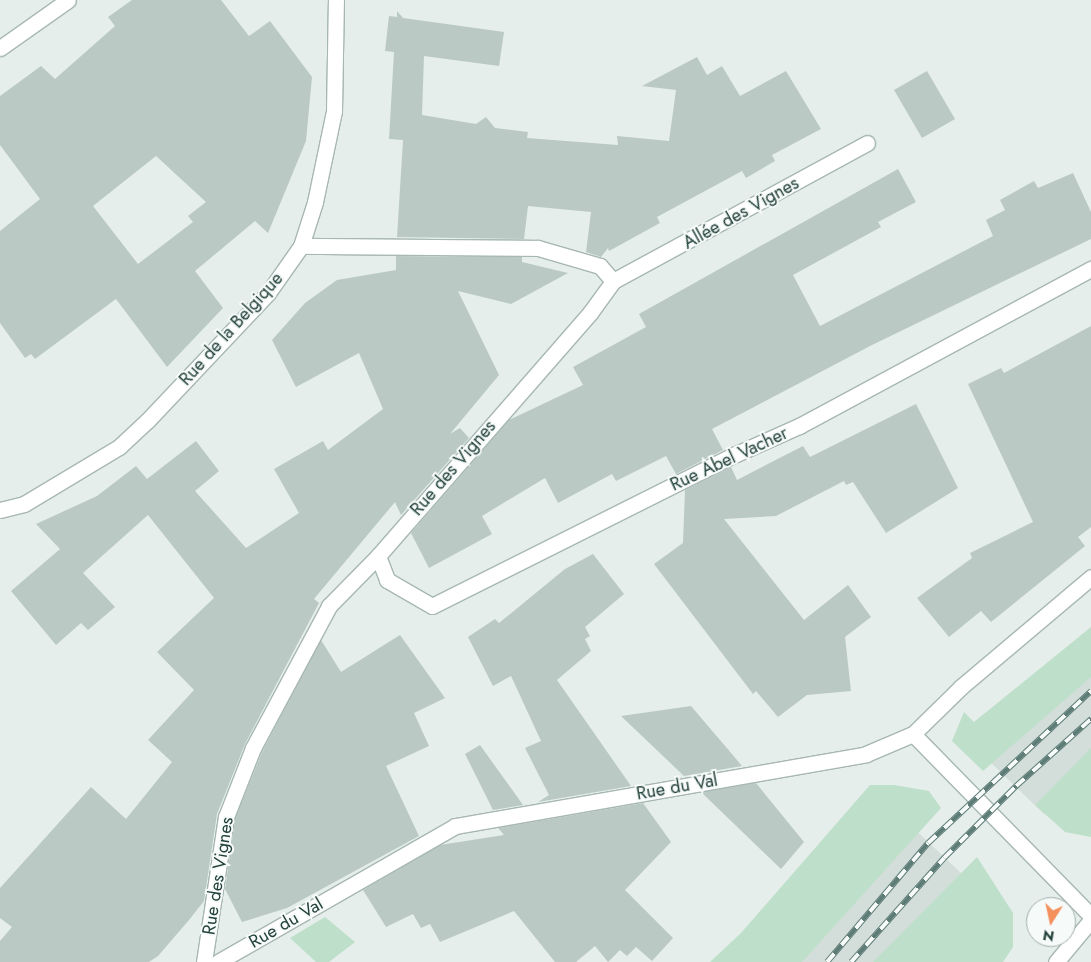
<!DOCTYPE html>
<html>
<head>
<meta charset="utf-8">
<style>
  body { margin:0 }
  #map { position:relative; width:1091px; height:962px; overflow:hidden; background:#e5eeeb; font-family:Jost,sans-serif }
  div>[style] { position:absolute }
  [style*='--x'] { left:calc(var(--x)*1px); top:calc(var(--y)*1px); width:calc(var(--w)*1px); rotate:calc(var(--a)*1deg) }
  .built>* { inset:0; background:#d3deda }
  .green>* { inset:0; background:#bedfca }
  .building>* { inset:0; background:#bac9c4 }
  .roads { filter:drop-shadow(1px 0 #a7b7b3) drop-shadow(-1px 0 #a7b7b3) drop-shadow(0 1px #a7b7b3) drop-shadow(0 -1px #a7b7b3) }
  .street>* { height:15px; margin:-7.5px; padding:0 7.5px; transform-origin:7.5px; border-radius:7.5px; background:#fff }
  .rail>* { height:5.5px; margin-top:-2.75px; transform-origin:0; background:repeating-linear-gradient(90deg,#f6faf8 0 11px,#5e7c76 0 22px); box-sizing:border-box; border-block:1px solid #5e7c76 }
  span { translate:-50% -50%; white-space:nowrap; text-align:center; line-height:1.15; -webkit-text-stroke:4px #f6faf8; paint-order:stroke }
  .street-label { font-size:18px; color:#23413b }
  .north { position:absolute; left:1026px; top:897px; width:50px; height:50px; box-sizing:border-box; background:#f6faf8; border:1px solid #a2b0ac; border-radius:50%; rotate:190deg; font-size:14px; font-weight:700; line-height:20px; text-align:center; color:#23413b }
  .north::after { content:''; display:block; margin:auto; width:18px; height:22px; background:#f48f5e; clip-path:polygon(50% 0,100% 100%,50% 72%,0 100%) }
</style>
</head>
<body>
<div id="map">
  <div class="built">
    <div style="clip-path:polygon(1091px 650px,1091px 769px,1044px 814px,986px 758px)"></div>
    <div style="clip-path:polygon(881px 797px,982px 893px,914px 962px,737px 962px)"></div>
  </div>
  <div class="green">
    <div style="clip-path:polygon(1091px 627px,1091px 677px,983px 771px,952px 741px,964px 712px,974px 722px)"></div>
    <div style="clip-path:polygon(1091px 748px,1091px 837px,1065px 832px,1035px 805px)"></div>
    <div style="clip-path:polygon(870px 785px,894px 785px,929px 791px,941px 808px,802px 962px,710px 962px,741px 933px)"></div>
    <div style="clip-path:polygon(977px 857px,1013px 913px,1013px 947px,1003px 962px,873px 962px)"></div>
    <div style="clip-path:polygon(325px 917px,355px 942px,329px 962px,316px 962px,290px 938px)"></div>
  </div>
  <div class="building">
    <div style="clip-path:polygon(evenodd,132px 0,221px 0,249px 36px,270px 21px,312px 77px,306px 141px,268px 233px,255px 221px,195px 271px,223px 308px,167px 367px,116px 299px,35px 359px,31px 354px,25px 358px,0 323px,0 231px,40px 199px,0 145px,0 96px,41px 66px,55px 79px,115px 26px,108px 17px,132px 0,156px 156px,206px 202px,188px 216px,193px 222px,138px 264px,93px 206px,156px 156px)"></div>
    <div style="clip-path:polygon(397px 11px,403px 18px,504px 32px,499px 66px,424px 56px,422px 115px,476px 124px,486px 117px,495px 128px,528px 132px,527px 138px,618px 145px,617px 136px,669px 141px,676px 90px,642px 86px,697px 57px,707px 75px,722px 66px,740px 96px,786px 71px,821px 129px,772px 155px,775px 161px,746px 178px,742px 171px,657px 217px,660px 223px,609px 251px,608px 248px,601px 257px,586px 252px,591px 212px,528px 206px,524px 239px,397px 237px,403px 140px,389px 139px,394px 52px,385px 51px,389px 16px,397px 17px)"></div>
    <div style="clip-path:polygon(927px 71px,955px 119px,922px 138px,894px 90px)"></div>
    <div style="clip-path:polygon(898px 169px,916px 202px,878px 222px,881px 227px,793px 275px,820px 326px,993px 236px,986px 220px,1005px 210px,1000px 200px,1034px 181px,1038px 188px,1073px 173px,1091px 212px,1091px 239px,872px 345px,712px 429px,723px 450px,676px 474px,666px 456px,616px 481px,612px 474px,558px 503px,545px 478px,482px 516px,492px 534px,429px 568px,411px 533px,509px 420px,583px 385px,573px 367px,646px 327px,639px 314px)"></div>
    <div style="clip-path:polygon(396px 256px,522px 257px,522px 262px,568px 273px,511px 304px,458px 291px,499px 375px,450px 434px,460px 428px,469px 438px,401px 515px,395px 502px,314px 599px,319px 603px,245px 744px,217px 814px,204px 901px,189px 920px,158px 956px,149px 962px,0 962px,0 941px,12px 927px,0 918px,0 888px,91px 787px,126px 819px,172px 762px,148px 740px,194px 690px,157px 652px,214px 598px,148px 515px,83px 573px,115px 607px,88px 630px,81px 623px,56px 645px,11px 591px,60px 549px,36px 524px,97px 496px,136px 466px,147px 479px,196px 441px,219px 471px,195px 491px,246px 548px,299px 513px,274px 469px,323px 441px,328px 450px,383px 409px,359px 353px,296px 387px,272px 340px,305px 303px,337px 280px,396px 270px)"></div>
    <div style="clip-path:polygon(1091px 326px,1091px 527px,1078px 537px,1085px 546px,991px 622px,981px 611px,949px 637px,917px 598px,972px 558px,970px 553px,1033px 522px,968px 384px,1001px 368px,1004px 373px)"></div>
    <div style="clip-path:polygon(916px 404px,958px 488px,886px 533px,853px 482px,846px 485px,844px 481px,776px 516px,724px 519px,804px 620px,848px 585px,871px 617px,845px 637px,851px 691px,807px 695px,778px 717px,756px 691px,753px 694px,654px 564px,683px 543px,685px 490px,731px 467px,737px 480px,803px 446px,810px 457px)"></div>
    <div style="clip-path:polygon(593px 554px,624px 594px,585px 627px,590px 636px,585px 639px,591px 651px,557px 680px,631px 786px,538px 802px,549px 795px,525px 748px,541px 741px,511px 676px,493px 686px,468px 637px,495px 619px,499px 623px,565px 569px)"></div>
    <div style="clip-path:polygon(400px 635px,445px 698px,414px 713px,429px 746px,386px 766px,419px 836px,287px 908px,242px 922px,225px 889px,235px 819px,262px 752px,321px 640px,341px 672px)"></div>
    <div style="clip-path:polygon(691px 706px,737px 760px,742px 766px,684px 776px,621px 716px)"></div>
    <div style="clip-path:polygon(480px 745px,523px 805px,493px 810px,465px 754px)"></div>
    <div style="clip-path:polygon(756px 783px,804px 842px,781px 869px,701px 792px)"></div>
    <div style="clip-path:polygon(643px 803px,671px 842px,625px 890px,673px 938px,652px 961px,636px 947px,627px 956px,620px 950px,608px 962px,595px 946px,576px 962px,555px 962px,514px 911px,440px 942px,430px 924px,421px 928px,413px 914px,386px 927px,363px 890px,440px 845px,504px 835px,498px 828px)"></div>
  </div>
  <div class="roads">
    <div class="street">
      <div style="--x:0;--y:48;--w:83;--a:-35.2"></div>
      <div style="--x:613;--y:281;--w:289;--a:-28.5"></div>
      <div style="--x:0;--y:510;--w:25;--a:-14"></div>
      <div style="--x:24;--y:504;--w:111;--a:-31"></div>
      <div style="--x:119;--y:447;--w:38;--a:-43"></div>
      <div style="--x:147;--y:421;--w:176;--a:-46.6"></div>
      <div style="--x:268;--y:293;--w:57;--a:-54.9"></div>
      <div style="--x:301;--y:246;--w:46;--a:-72.3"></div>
      <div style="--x:315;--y:202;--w:93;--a:-78.2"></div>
      <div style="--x:334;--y:111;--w:111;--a:-89"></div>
      <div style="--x:378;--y:556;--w:26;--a:69"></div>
      <div style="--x:387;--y:580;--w:52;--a:30"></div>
      <div style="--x:432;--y:606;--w:340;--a:-26.6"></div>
      <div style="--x:736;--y:454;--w:69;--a:-24"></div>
      <div style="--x:799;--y:426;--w:332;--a:-28.3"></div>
      <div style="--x:913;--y:734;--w:255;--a:45.6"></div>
      <div style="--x:204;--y:962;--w:147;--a:-81.4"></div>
      <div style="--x:226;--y:817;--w:74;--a:-68.6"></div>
      <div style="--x:253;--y:748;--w:161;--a:-61.8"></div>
      <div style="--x:329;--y:606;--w:70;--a:-45.6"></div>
      <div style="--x:378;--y:556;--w:322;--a:-48.9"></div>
      <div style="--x:590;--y:313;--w:39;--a:-54"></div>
      <div style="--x:613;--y:281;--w:20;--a:-131"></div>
      <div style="--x:600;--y:266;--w:65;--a:-163.8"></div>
      <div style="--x:538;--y:248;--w:237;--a:-179.5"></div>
      <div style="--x:218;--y:962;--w:273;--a:-29.8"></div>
      <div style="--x:455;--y:826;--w:417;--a:-9.9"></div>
      <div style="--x:866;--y:754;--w:51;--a:-23.1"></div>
      <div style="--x:913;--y:734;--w:67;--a:-44.4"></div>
      <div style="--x:961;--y:687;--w:170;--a:-40.2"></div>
      <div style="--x:1056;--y:962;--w:55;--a:-50.2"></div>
    </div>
  </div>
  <div class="rail">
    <div style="--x:827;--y:962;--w:156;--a:-49.7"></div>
    <div style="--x:928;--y:843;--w:223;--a:-43"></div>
    <div style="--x:851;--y:962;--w:140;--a:-48.2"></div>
    <div style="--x:944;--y:858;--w:102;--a:-45"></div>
    <div style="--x:1016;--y:786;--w:101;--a:-41.8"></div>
  </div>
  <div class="street-label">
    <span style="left:741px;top:213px;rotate:-29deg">Allée des Vignes</span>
    <span style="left:231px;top:329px;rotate:-48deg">Rue de la Belgique</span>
    <span style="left:729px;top:459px;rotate:-25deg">Rue Abel Vacher</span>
    <span style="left:453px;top:468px;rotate:-49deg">Rue des Vignes</span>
    <span style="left:677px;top:787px;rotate:-10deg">Rue du Val</span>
    <span style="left:218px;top:876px;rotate:-81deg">Rue des Vignes</span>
    <span style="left:286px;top:923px;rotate:-30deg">Rue du Val</span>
  </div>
  <div class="north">N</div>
</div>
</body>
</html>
